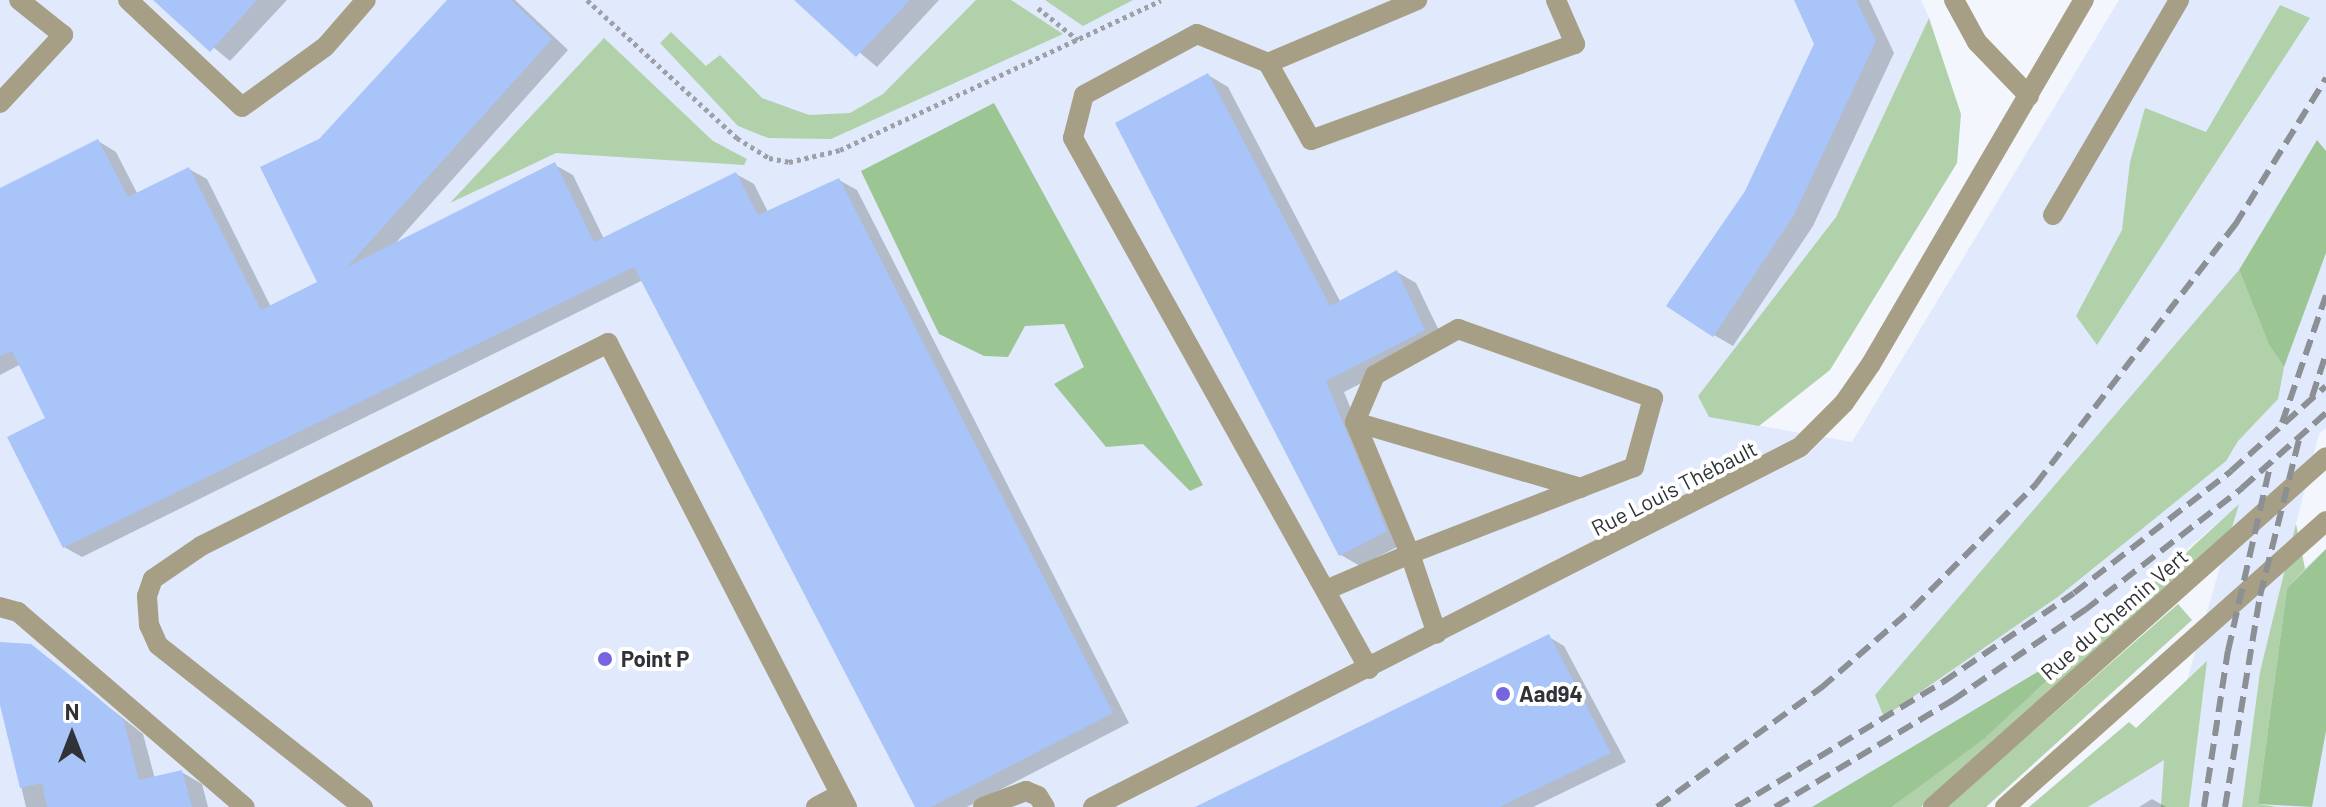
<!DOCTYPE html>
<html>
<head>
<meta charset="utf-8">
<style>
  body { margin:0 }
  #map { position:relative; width:2326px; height:807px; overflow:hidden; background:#f3f6fd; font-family:Barlow,sans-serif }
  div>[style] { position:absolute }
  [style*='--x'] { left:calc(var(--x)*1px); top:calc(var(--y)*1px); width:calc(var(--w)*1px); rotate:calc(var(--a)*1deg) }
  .built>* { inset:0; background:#e0eafc }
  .green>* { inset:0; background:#b0d1a9 }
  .forest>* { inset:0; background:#9cc594 }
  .shadow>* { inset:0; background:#0003 }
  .building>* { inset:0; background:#a8c4f8 }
  .path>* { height:5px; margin-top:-2.5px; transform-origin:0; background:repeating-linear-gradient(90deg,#9da0a6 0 4px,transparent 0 8px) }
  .service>* { height:20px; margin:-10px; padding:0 10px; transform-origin:10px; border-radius:10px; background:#a69f86 }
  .minor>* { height:20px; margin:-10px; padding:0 10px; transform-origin:10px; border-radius:10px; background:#a69f86 }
  .rail>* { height:6px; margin-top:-3px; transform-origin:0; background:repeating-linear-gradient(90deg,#8c8f94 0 16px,transparent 0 24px) }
  .dots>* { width:22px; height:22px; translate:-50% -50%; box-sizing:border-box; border:4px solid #fff; border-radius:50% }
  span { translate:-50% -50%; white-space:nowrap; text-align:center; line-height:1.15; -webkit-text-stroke:8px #fff; paint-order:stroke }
  .street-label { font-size:22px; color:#303237 }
  .poi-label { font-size:22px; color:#303237; font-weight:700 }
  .left { translate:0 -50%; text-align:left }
  .north { position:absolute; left:32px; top:695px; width:80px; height:80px; -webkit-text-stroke:6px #fff; paint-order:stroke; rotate:0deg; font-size:22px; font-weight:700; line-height:32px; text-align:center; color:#303237 }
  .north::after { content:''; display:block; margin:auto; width:28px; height:36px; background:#303237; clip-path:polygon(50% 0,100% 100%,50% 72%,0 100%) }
</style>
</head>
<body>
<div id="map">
  <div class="built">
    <div style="clip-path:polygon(0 0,1921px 0,1929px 18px,1836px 217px,1698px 396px,1710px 417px,1852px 442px,2119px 0,2326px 0,2326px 428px,2319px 434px,2296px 524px,2305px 568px,2326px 549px,2326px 807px,2088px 807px,2164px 759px,2238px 505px,1935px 769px,1880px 807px,0 807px)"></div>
  </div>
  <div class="green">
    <div style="clip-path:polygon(976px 0,1011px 0,1063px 34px,831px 139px,768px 138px,738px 126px,660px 43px,671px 32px,706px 66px,720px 55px,762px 98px,809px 115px,850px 113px,883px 94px)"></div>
    <div style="clip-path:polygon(1045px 0,1133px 0,1083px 26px)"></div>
    <div style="clip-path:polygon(2280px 5px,2310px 18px,2097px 345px,2076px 316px,2122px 230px,2130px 162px,2145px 108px,2206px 132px)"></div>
    <div style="clip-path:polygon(1929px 18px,1961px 114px,1957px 163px,1830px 370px,1759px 426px,1709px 417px,1698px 396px,1836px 217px)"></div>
    <div style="clip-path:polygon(604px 38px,713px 141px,747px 159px,744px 165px,556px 153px,450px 203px)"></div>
    <div style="clip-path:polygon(2239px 270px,2269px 345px,2284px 367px,2278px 399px,2238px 441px,2226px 461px,2059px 596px,1884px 717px,1875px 695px)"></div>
    <div style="clip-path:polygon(2239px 504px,2230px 534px,1921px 807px,1892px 807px,1989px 734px)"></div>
    <div style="clip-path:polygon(2296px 524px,2305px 569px,2287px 588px,2258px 804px,2277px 807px,2242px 807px,2260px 672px)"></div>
    <div style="clip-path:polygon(2178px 604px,2192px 620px,1986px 807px,1947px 807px)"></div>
    <div style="clip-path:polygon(2207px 661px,2189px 807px,2161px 807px,2164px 760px,2088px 807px,2029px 807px,2129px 722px,2136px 728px)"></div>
  </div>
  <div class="forest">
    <div style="clip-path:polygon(994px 103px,1203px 485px,1190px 491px,1143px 444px,1106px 447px,1054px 384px,1084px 367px,1064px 324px,1025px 326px,1008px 357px,984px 356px,939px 334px,861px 171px)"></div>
    <div style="clip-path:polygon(2317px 140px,2326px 151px,2326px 253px,2284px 367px,2269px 345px,2239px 270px)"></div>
    <div style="clip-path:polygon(2326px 549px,2326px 731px,2312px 807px,2258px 804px,2287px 588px)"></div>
    <div style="clip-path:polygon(2091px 640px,1985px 738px,1892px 807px,1812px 807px)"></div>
  </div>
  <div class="shadow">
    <div style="clip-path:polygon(156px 0,287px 0,230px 61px)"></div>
    <div style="clip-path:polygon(450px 0,515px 0,568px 50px,392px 247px,555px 165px,573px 175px,604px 239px,736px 174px,754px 184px,768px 212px,839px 180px,857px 190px,1129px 723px,967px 807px,917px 807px,643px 280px,82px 557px,64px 547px,48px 419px,21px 364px,0 375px,0 190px,98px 141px,116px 152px,138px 195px,189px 169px,207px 179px,271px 307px,320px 283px,320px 140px)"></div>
    <div style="clip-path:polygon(797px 0,939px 0,877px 67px)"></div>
    <div style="clip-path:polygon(1796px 0,1869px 0,1894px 53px,1813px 226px,1733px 346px,1714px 335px,1746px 192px,1816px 44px)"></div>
    <div style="clip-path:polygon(1208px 75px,1228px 87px,1341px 303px,1397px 272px,1416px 283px,1444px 341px,1344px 392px,1405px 543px,1360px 566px,1341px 555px)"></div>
    <div style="clip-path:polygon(1549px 637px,1564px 646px,1626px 762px,1533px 807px,1199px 807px)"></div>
    <div style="clip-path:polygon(31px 646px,143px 734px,155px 779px,183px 773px,202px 784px,208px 807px,26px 807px,0 697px,0 653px)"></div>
    <div style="clip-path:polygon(2152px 799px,2166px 807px,2139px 807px)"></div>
  </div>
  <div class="building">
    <div style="clip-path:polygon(153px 0,257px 0,210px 52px)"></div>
    <div style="clip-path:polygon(447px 0,511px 0,552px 39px,347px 267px,555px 162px,594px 242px,736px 172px,758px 215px,839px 178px,1113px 713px,931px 807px,915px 807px,634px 267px,63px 548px,7px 437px,45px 418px,12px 351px,0 356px,0 188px,98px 139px,128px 197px,189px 167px,261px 310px,317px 282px,260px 167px,319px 139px)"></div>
    <div style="clip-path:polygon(794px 0,910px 0,856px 57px)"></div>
    <div style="clip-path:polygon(1794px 0,1856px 0,1876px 41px,1794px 215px,1713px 337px,1666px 306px,1745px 191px,1814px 44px)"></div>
    <div style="clip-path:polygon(1208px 73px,1330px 306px,1397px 270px,1425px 330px,1326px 381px,1387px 531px,1339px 556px,1115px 123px)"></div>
    <div style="clip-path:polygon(1549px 634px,1611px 753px,1500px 807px,1195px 807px)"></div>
    <div style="clip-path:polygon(0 642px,31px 644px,96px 696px,124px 721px,139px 780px,182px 770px,192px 807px,47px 807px,42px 783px,20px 788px,0 705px)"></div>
  </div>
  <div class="path">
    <div style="--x:587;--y:0;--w:204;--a:42.6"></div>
    <div style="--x:737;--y:138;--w:38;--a:32"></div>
    <div style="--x:769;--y:158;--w:20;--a:11"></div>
    <div style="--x:789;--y:162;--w:52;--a:-13.2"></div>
    <div style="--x:840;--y:150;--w:354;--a:-25"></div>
    <div style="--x:1038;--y:8;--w:51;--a:38.7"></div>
  </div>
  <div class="service">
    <div style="--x:128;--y:0;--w:156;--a:43.2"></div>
    <div style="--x:242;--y:107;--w:102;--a:-35.9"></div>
    <div style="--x:325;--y:47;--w:62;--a:-48.9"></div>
    <div style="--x:0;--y:103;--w:93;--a:-47.2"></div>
    <div style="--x:63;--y:35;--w:56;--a:-141.5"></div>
    <div style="--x:2053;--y:215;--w:249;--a:-59.6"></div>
    <div style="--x:0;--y:607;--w:19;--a:16"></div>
    <div style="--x:18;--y:612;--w:299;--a:40.7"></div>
    <div style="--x:363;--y:807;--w:261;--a:-141.7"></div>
    <div style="--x:158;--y:645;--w:22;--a:-114"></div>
    <div style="--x:149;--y:625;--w:29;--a:-94"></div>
    <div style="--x:147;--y:596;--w:18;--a:-71"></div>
    <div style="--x:153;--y:579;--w:58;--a:-34.5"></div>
    <div style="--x:201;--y:546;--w:455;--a:-26.5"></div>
    <div style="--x:608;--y:343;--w:522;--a:62.75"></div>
    <div style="--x:816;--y:807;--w:27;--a:-28"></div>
    <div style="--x:983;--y:807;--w:46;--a:-20.4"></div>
    <div style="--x:1026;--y:791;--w:13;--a:23"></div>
    <div style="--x:1038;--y:796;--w:13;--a:58"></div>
  </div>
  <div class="minor">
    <div style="--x:1954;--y:0;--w:48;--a:61.3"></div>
    <div style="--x:1977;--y:42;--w:75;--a:46.1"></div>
    <div style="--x:1268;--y:63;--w:162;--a:-22.9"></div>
    <div style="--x:1355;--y:422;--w:235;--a:16.3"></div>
    <div style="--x:1326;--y:590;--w:91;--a:-23.2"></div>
    <div style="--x:1410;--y:554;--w:143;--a:-112.6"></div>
    <div style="--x:1355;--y:422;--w:51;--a:-66.9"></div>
    <div style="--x:1375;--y:375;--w:95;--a:-29"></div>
    <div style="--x:1458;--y:329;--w:207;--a:19.5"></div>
    <div style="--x:1653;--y:398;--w:72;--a:105.4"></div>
    <div style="--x:1634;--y:467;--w:240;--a:158.8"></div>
    <div style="--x:1410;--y:554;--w:84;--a:71.4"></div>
    <div style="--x:1369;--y:669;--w:608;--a:-119.14"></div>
    <div style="--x:1073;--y:138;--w:44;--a:-75.7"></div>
    <div style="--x:1084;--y:95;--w:128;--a:-28.4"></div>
    <div style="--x:1197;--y:34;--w:77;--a:22.2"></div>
    <div style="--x:1268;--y:63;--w:88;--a:60.8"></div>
    <div style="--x:1311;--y:140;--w:281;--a:-20"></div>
    <div style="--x:1575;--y:44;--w:48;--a:-113.4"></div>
    <div style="--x:1093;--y:807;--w:793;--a:-26.98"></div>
    <div style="--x:1800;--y:447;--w:62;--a:-45"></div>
    <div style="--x:1844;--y:403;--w:47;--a:-55.3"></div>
    <div style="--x:1871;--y:364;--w:422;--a:-59.7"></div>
    <div style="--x:1933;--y:807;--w:526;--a:-41.69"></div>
    <div style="--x:2005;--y:807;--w:430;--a:-41.7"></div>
  </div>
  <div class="rail">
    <div style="--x:2312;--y:397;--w:45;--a:-72"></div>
    <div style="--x:2282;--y:423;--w:135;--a:-71"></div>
    <div style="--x:1657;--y:807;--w:203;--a:-36"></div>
    <div style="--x:1821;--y:688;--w:122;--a:-41"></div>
    <div style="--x:1913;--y:608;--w:175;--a:-45.2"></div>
    <div style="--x:2036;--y:484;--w:327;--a:-52.5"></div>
    <div style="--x:2235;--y:225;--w:173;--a:-58.2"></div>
    <div style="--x:1736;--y:807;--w:242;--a:-31.1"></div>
    <div style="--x:1943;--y:682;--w:158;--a:-34.2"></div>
    <div style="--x:2074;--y:593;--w:199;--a:-37.8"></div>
    <div style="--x:2231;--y:471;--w:127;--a:-41.8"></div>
    <div style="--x:1775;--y:807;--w:208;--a:-31"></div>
    <div style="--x:1953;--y:700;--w:160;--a:-34.3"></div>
    <div style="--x:2085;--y:610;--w:199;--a:-37.8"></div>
    <div style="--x:2242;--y:488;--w:113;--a:-41.8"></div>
    <div style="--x:2204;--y:807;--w:158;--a:-81.3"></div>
    <div style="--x:2228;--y:651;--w:194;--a:-77.2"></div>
    <div style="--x:2225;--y:807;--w:214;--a:-80.6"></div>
    <div style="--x:2260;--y:596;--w:166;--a:-76"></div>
  </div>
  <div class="dots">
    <div style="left:605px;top:659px;background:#7565e0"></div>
    <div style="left:1503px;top:694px;background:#7565e0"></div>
  </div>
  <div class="street-label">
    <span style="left:1674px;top:488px;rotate:-27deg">Rue Louis Thébault</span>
    <span style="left:2114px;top:614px;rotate:-41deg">Rue du Chemin Vert</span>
  </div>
  <div class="poi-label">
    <span class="left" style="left:621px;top:659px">Point P</span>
    <span class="left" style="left:1519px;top:694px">Aad94</span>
  </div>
  <div class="north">N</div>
</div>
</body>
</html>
